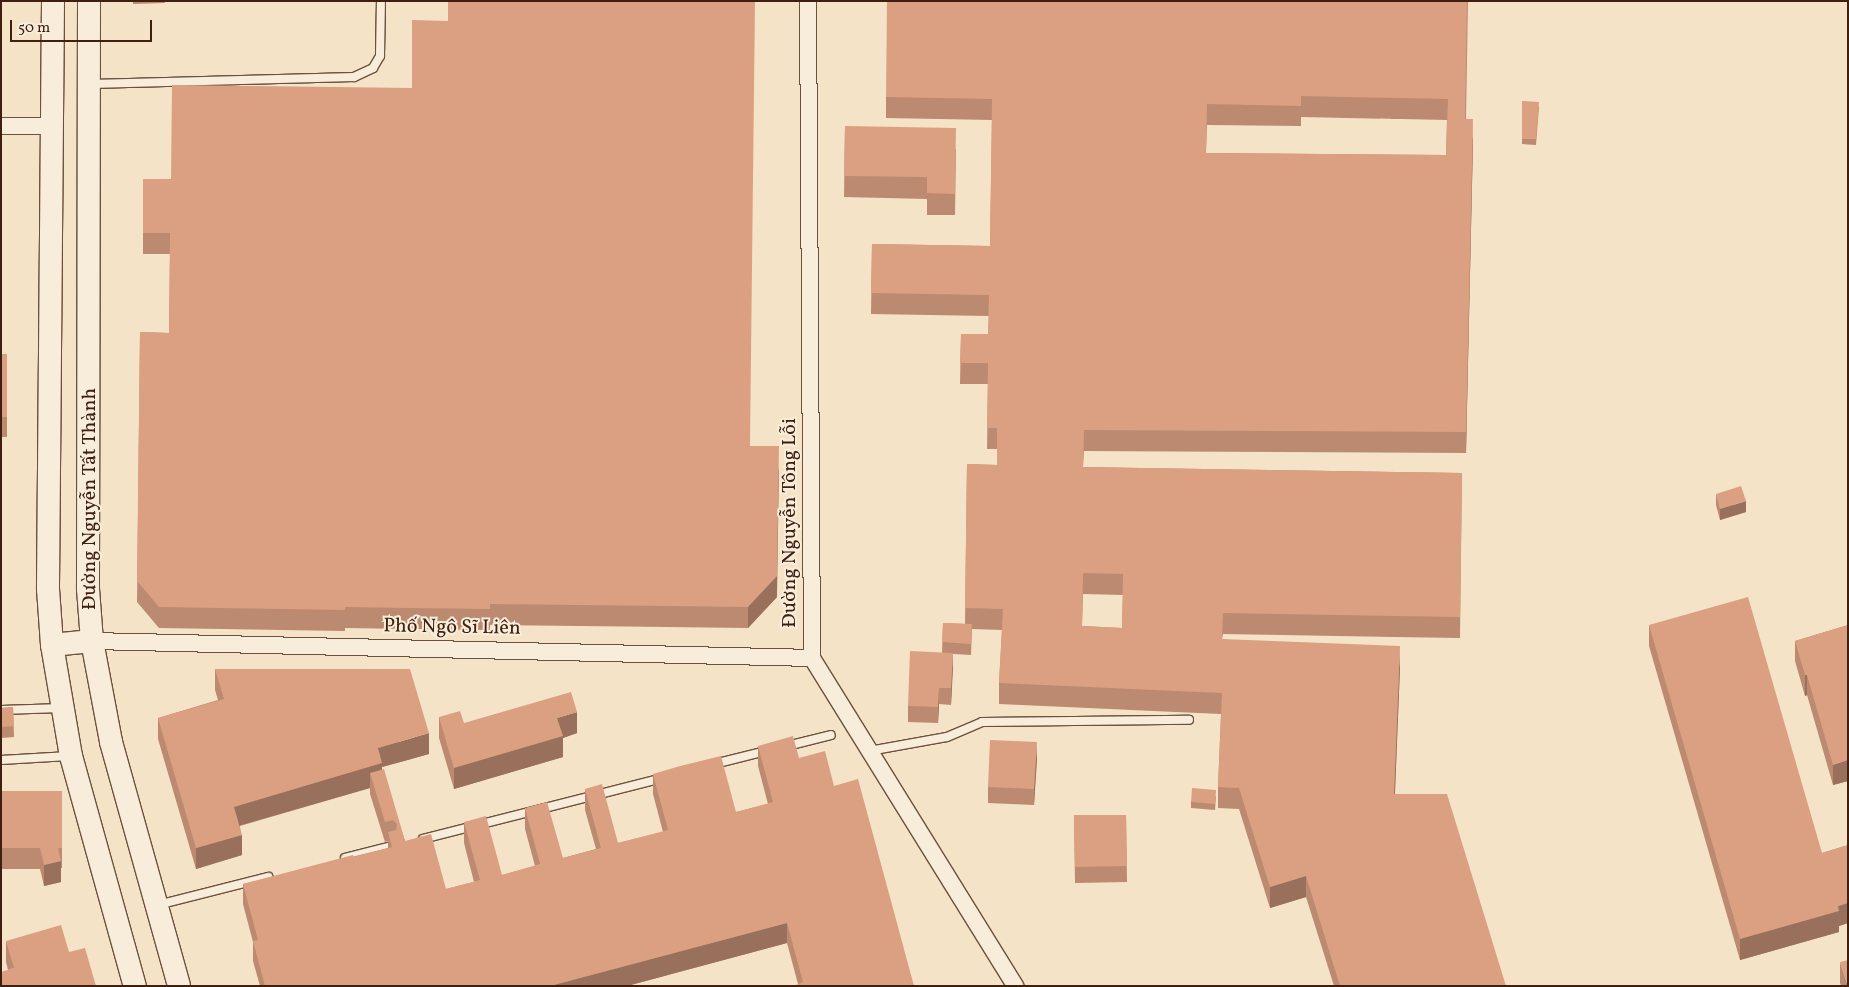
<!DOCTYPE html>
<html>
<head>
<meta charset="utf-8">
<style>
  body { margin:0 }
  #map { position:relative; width:1849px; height:987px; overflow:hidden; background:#f5e3c7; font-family:Vollkorn,serif }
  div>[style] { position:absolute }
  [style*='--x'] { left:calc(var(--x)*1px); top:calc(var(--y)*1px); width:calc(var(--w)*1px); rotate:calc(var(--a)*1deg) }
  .roads { filter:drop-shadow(1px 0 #6c513e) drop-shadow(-1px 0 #6c513e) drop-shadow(0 1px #6c513e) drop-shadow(0 -1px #6c513e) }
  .service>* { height:8px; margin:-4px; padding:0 4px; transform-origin:4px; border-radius:4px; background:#f8eddb }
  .minor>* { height:16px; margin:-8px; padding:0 8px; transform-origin:8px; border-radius:8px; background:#f8eddb }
  .secondary>* { height:22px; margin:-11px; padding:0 11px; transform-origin:11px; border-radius:11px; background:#f8eddb }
  .wall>* { inset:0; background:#bc8a70 }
  .shaded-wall>* { inset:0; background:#99705b }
  .building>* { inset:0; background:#dba082 }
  span { translate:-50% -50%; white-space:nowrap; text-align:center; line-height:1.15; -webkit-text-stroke:4px #f8eddb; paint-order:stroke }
  .street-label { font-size:20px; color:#3f2010 }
  .frame { position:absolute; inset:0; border:2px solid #3f2010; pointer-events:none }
  .scale { position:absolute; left:10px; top:20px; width:142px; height:22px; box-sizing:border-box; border:2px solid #3f2010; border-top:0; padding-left:6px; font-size:15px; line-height:18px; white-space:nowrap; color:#3f2010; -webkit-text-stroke:4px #f8eddb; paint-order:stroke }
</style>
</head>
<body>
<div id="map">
  <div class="roads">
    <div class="service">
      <div style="--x:91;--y:84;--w:263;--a:-1.5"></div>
      <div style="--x:354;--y:77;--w:21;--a:-25"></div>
      <div style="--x:373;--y:68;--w:14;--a:-60"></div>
      <div style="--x:380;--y:56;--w:55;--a:-89"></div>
      <div style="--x:1;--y:710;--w:61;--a:-1.9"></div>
      <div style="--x:787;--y:746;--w:45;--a:-14"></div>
      <div style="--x:869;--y:751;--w:79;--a:-10.2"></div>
      <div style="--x:947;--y:737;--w:38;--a:-23"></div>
      <div style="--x:982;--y:722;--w:207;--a:-0.6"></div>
      <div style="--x:1;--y:760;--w:68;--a:-3.4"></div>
      <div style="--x:714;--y:764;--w:54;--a:-14"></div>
      <div style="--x:423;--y:839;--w:247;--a:-14.3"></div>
      <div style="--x:345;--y:858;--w:49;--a:-14.3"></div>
      <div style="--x:158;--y:905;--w:114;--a:-14.3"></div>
    </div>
    <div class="minor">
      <div style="--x:808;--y:1;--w:657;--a:89.65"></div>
      <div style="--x:812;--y:658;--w:386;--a:58.2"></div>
      <div style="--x:1;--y:126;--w:52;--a:0"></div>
      <div style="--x:92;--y:641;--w:720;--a:1.35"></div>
    </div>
    <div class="secondary">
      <div style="--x:53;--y:1;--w:588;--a:90.49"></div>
      <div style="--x:48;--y:589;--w:56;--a:85.9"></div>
      <div style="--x:52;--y:645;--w:113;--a:80.3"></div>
      <div style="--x:71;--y:756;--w:239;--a:74.5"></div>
      <div style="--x:89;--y:1;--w:588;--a:90.1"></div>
      <div style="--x:88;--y:589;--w:52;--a:85.6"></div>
      <div style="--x:92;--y:641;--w:103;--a:79.3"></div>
      <div style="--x:111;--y:742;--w:253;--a:74.4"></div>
      <div style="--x:52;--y:645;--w:40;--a:-5.7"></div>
    </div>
  </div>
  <div class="wall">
    <div style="clip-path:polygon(133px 1px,165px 1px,165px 3px,133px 4px)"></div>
    <div style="clip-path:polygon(evenodd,1468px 1px,1466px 119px,1473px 140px,1466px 453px,1084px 451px,1083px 467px,1462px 473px,1460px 638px,1223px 634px,1222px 639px,1400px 667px,1395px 794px,1506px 986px,1334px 986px,1306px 897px,1270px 908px,1239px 809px,1218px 808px,1218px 787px,1221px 714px,999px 704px,999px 683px,1002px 630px,972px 629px,971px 655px,953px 654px,951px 705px,939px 704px,938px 723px,908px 722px,908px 706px,942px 653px,943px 623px,965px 624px,967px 464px,997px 465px,997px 449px,987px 449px,988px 384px,960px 384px,961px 334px,988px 334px,989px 316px,871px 314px,872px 244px,990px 246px,992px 120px,886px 118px,886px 97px,1468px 1px,1301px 117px,1447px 120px,1446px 155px,1206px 153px,1207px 125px,1301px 126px,1301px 117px,1468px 1px,1083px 594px,1123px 595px,1122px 628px,1082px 626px,1083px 594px)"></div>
    <div style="clip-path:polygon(1522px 101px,1539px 107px,1536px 145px,1522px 144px)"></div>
    <div style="clip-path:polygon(845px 126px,956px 149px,955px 215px,927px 215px,927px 199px,844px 197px)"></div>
    <div style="clip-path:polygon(143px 179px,750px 446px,777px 597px,748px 628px,490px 625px,490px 630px,345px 628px,345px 631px,159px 628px,137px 602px,140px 332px,169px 333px,170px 254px,143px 254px)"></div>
    <div style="clip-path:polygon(1px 354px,7px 354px,7px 437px,1px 437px)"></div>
    <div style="clip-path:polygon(1716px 494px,1746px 512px,1720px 520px,1716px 505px)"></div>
    <div style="clip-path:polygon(1649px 625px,1822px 853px,1848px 845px,1848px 923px,1839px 926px,1839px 932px,1740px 960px,1649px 646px)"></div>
    <div style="clip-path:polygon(1848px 625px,1848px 781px,1833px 785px,1807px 695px,1805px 696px,1795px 661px,1795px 641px)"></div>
    <div style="clip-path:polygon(215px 669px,429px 754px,382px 767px,382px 770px,405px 841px,446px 889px,474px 882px,464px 843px,464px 822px,502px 875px,535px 866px,525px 829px,525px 808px,563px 858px,596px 849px,585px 810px,585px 789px,618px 843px,663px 832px,653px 794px,653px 774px,736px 812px,768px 804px,758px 766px,758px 746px,799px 758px,834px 786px,914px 986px,798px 984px,787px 943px,627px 986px,260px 986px,253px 961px,253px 942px,243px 904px,243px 884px,388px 848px,388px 841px,385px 842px,370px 794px,370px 788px,240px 826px,242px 855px,196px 869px,158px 739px,158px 718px,218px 700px,215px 690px)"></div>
    <div style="clip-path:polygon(13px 707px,14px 737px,1px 738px,1px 708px)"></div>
    <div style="clip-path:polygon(439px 717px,464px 723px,577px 733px,563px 738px,563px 757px,454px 789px,439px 738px)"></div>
    <div style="clip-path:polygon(1037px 758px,1034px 805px,988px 803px,988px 787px)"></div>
    <div style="clip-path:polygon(1px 791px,62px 791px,62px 868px,61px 868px,61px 882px,44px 886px,40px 869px,1px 869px)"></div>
    <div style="clip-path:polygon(1216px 796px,1215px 810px,1191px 808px,1191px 802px)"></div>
    <div style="clip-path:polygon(1074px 815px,1126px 815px,1127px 882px,1075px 883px)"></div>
    <div style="clip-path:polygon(6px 941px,69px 952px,8px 970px,6px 962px)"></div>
    <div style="clip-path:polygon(1840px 962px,1848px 986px,1841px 986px,1840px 983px)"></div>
  </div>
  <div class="shaded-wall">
    <div style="clip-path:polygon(1473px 119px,1473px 140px,1466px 453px,1466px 432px)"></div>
    <div style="clip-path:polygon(779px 467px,777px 597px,748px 628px,748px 607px)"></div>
    <div style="clip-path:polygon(1746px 501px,1746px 512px,1720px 520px,1720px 509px)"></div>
    <div style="clip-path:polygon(1400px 646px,1400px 667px,1394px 815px,1394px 794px)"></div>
    <div style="clip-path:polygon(953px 653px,953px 669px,951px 705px,951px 688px)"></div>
    <div style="clip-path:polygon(1805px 675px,1807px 675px,1807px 695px,1805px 696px)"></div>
    <div style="clip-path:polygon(939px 688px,939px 704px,938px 723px,938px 707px)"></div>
    <div style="clip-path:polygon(577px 712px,577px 733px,563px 738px,563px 757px,454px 789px,454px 768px,557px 718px)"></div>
    <div style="clip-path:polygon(429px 733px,429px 754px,382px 767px,382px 784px,370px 773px,370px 788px,234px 827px,234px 807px,378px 748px)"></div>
    <div style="clip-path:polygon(1037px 742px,1037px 758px,1034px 805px,1034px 789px)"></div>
    <div style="clip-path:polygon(1848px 760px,1848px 781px,1833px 785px,1833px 765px)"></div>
    <div style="clip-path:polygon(242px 835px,242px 855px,196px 869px,196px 848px)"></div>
    <div style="clip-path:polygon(61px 861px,61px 882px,44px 886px,44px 865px)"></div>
    <div style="clip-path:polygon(1306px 876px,1306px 897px,1270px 908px,1270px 887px)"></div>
    <div style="clip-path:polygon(1848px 903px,1848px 923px,1839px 926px,1839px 932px,1740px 960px,1740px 939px)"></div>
    <div style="clip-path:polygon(787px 923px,787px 943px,627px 986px,550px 986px)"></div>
  </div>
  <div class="building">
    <div style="clip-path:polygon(448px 1px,755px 1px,750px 446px,779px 446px,777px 576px,748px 607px,490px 604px,490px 609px,345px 607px,345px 610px,159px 607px,137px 581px,140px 332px,169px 333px,170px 233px,143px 233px,143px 179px,171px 179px,172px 85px,412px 88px,412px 20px,448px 21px)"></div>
    <div style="clip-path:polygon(evenodd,887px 1px,1467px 1px,1465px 119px,1473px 119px,1466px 432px,1084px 430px,1083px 467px,1462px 473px,1460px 617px,1223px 613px,1222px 639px,1400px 646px,1394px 794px,1447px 794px,1506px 986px,1340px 986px,1306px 876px,1270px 887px,1239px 788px,1218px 787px,1222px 693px,999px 683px,1003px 609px,965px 608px,967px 464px,997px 465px,997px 428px,987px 428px,988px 363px,960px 363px,961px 334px,988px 334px,989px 295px,871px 293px,872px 244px,990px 246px,992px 99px,886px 97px,887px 1px,1301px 96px,1448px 99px,1446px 155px,1206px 153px,1207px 104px,1301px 106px,1301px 96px,887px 1px,1083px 573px,1123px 574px,1122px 628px,1082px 626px,1083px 573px)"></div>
    <div style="clip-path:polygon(1522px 101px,1539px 102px,1536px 139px,1522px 139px)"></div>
    <div style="clip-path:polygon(845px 126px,956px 128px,955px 194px,927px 193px,927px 177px,844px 176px)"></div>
    <div style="clip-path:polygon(1px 354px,7px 354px,7px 417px,1px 417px)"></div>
    <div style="clip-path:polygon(1741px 486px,1746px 501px,1720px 509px,1716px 494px)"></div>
    <div style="clip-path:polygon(1748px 597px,1822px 853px,1848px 845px,1848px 903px,1838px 906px,1839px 911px,1740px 939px,1649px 625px)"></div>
    <div style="clip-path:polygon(943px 623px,972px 624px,971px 644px,942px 642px)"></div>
    <div style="clip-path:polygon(1848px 625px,1848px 760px,1833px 765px,1807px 675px,1805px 675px,1795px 641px)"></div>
    <div style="clip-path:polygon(910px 651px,953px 653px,951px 688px,939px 688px,938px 707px,908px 706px)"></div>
    <div style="clip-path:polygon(215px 669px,410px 669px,429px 733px,378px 748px,382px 763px,234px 807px,242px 835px,196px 848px,158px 718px,224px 699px)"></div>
    <div style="clip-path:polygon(571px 692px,577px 712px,557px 718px,563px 736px,454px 768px,439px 717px,460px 711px,464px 723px)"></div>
    <div style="clip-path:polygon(13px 707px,14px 726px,1px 727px,1px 708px)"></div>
    <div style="clip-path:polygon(793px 736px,799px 758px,825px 751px,834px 786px,858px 779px,914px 986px,796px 986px,796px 985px,803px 982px,787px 923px,550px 986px,265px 986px,253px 941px,258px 940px,243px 884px,353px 855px,354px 857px,392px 847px,388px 832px,396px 830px,397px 824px,393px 820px,385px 822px,370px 773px,384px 769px,405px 841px,431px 834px,446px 889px,480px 880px,464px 822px,486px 816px,502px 875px,540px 864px,525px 808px,547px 802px,563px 858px,601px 848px,585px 789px,602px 784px,618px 843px,668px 830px,653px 774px,680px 766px,721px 756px,736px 812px,773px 802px,758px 746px)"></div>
    <div style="clip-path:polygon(990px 740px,1037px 742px,1034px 789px,988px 787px)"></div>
    <div style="clip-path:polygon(1192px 788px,1216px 790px,1215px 804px,1191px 802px)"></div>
    <div style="clip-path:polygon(1px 791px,62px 791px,62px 848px,58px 848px,61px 861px,44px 865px,40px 848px,1px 848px)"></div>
    <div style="clip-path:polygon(1074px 815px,1126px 815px,1127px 866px,1075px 867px)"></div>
    <div style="clip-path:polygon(61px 925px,69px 952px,85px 948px,96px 986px,1px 986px,1px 972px,14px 968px,6px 941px)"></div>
    <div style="clip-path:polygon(1848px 960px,1848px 986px,1840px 962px)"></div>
  </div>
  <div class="street-label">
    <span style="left:90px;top:499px;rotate:-90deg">Đường Nguyễn Tất Thành</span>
    <span style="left:790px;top:523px;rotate:-90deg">Đường Nguyễn Tông Lỗi</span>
    <span style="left:452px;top:628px;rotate:1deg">Phố Ngô Sĩ Liên</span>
  </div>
  <div class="frame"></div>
  <div class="scale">50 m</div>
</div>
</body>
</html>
